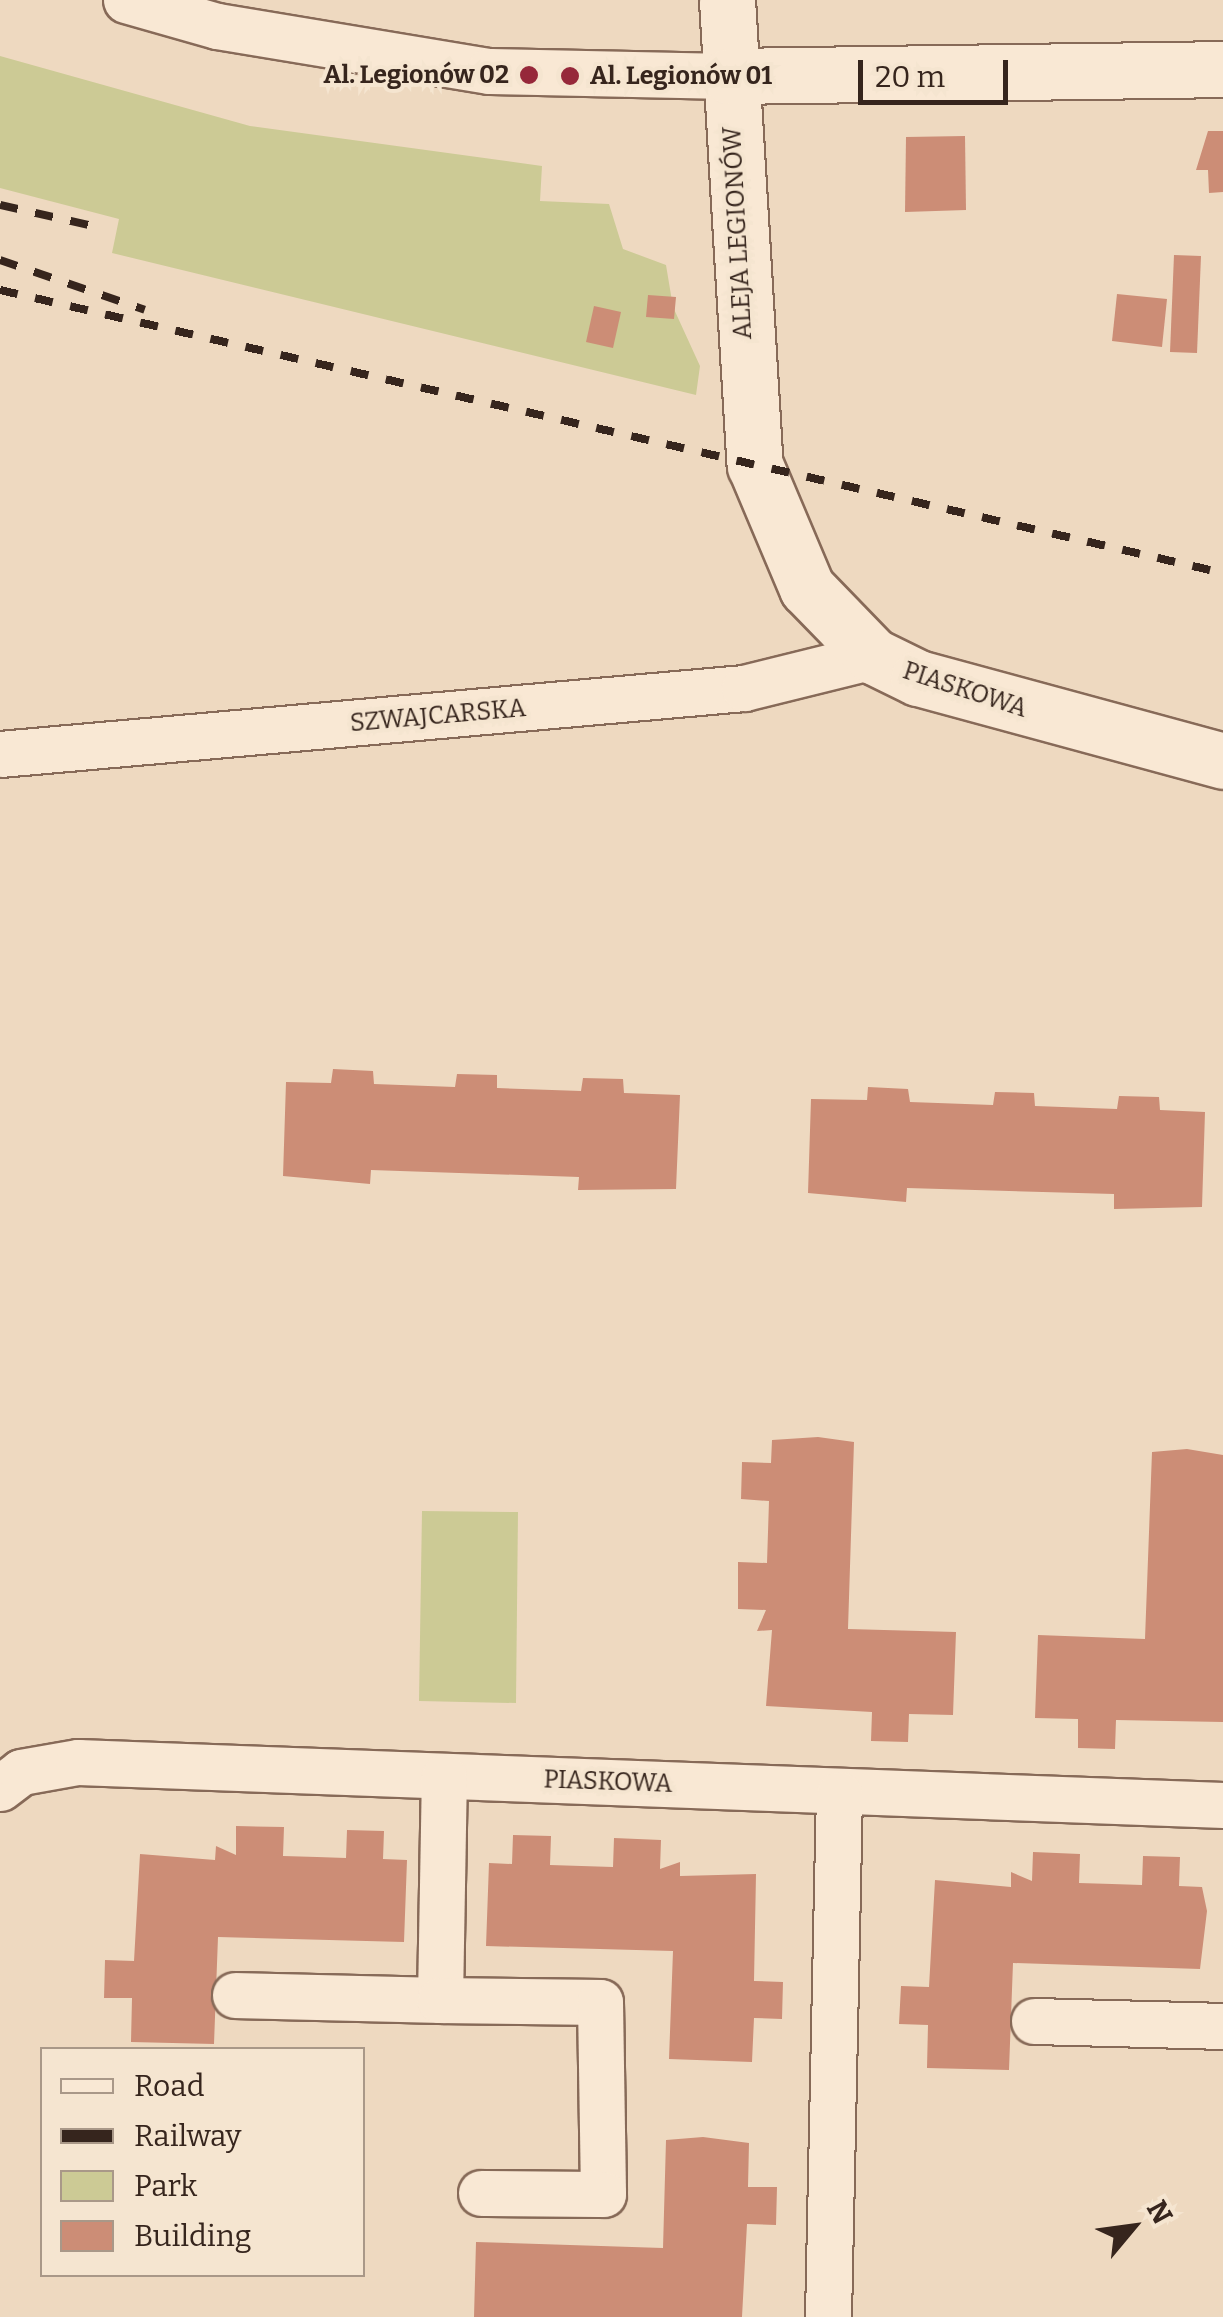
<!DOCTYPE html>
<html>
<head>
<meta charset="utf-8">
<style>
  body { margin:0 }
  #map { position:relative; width:1223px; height:2317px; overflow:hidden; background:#eed9c0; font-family:Bitter,serif }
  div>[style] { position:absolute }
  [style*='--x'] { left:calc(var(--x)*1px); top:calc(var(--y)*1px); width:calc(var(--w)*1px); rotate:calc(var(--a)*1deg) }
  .green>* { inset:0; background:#ccca95 }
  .building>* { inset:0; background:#cc8d76 }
  .roads { filter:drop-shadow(2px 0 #876a58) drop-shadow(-2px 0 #876a58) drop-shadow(0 2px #876a58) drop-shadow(0 -2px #876a58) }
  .minor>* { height:45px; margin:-22.5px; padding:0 22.5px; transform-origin:22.5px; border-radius:22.5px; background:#f9e8d4 }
  .tertiary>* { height:55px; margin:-27.5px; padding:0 27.5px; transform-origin:27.5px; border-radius:27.5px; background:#f9e8d4 }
  .rail>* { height:8px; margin-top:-4px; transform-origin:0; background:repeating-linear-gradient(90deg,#36251d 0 18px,transparent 0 36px) }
  .dots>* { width:28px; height:28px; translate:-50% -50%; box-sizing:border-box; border:5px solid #f5e5d0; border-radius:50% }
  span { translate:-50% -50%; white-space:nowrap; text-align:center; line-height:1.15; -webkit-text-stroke:8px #f5e5d0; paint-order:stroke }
  .poi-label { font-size:25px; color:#36251d; font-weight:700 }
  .right { translate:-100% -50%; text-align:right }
  .left { translate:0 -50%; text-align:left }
  .street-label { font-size:25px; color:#36251d }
  .legend { position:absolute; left:40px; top:2047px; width:325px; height:230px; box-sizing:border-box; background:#f5e5d0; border:2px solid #a99888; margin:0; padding:12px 18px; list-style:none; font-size:30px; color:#36251d }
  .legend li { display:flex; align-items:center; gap:20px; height:50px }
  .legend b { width:50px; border:2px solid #a99888 }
  .north { position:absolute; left:1083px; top:2177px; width:100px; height:100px; -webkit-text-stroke:8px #f5e5d0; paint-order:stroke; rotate:61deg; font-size:28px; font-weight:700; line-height:40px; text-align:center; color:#36251d }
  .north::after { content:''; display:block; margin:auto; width:35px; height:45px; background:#36251d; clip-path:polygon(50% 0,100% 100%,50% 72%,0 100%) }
  .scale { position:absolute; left:858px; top:60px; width:150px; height:45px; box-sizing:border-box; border:5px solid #36251d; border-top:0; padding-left:12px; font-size:30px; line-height:35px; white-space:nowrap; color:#36251d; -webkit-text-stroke:8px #f5e5d0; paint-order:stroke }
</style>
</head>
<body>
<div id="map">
  <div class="green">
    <div style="clip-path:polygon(0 56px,250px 126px,542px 166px,540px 201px,609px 204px,623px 249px,666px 265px,673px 307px,700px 366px,696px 395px,112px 253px,119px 219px,0 188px)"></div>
    <div style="clip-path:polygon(422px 1511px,518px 1512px,516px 1703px,419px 1701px)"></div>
  </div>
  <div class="building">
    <div style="clip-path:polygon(1208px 131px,1223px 131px,1223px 192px,1209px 193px,1208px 170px,1196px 170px)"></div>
    <div style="clip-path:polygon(965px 136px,966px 210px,905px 212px,906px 137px)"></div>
    <div style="clip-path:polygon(1174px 255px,1201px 256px,1197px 353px,1170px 352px)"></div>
    <div style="clip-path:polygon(1117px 294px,1167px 299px,1162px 347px,1112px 341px)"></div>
    <div style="clip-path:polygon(648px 295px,676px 297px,674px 319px,646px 317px)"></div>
    <div style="clip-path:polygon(594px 306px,621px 312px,613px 348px,586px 342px)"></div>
    <div style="clip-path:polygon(333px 1069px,373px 1071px,374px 1084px,455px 1087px,457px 1074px,497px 1075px,497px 1088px,581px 1091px,583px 1078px,623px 1079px,624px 1093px,680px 1095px,676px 1189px,578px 1190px,579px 1177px,371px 1170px,370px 1184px,283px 1176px,286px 1082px,331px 1083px)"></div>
    <div style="clip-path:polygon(868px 1087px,908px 1089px,910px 1102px,993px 1105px,995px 1092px,1034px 1093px,1035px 1106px,1117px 1109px,1119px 1096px,1159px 1097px,1160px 1110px,1205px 1112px,1202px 1207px,1114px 1209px,1114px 1194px,907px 1188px,906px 1202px,808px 1193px,811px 1099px,867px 1100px)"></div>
    <div style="clip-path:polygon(818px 1437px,854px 1442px,848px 1629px,956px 1632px,953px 1715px,909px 1714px,908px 1742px,871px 1741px,872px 1712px,766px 1706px,772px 1630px,757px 1631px,766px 1610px,738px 1609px,738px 1562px,767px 1563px,769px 1501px,741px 1499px,742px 1462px,771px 1463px,772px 1440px)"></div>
    <div style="clip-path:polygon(1187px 1449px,1223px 1455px,1223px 1722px,1116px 1720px,1115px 1749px,1078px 1748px,1078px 1719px,1035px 1718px,1038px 1635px,1145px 1639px,1152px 1452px)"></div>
    <div style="clip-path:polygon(236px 1826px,284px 1827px,283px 1856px,317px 1857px,346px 1858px,347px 1830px,384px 1831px,383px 1859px,407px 1860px,404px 1942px,218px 1937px,214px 2044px,131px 2042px,132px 1998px,104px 1998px,105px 1960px,134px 1961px,140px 1854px,215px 1860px,216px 1846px,236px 1855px)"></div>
    <div style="clip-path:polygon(513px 1835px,551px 1836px,550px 1865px,613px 1867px,614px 1838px,661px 1840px,660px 1869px,680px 1862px,680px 1876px,756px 1874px,754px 1981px,783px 1982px,782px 2019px,754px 2018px,752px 2062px,669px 2059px,673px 1951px,486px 1946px,489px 1863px,512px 1864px)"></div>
    <div style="clip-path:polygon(1033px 1852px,1080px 1854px,1079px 1883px,1112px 1884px,1142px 1885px,1143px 1856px,1180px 1857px,1179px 1886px,1202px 1887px,1207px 1911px,1200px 1969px,1013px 1963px,1009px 2070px,927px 2068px,928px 2025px,899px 2024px,901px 1986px,929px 1987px,935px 1880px,1011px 1887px,1011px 1872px,1032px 1881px)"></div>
    <div style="clip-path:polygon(703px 2137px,749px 2143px,748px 2187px,777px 2187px,776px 2225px,747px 2224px,742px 2317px,474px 2317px,476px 2242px,663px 2248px,666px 2140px)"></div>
  </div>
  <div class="roads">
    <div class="minor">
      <div style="--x:126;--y:0;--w:95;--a:15.9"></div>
      <div style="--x:217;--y:26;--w:276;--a:9.4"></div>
      <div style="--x:489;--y:71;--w:240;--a:1.2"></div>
      <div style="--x:0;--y:754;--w:747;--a:-5.07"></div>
      <div style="--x:744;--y:688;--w:133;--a:-13.9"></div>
      <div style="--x:0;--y:1788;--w:26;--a:-37"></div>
      <div style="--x:21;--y:1772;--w:58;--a:-10"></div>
      <div style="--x:78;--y:1762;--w:1146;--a:2.15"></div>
      <div style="--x:235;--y:1995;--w:205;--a:1.4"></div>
      <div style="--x:440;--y:2000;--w:223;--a:-89"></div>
      <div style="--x:440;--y:2000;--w:160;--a:0.7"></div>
      <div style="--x:600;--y:2002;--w:192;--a:89.1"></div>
      <div style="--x:603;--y:2194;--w:122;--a:-179.5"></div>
      <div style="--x:1034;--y:2021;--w:189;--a:1.5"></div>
      <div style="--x:828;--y:2317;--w:523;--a:-88.8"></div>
    </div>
    <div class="tertiary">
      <div style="--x:727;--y:0;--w:466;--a:86.6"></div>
      <div style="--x:755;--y:465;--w:134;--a:67.1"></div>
      <div style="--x:807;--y:588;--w:95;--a:45.9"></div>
      <div style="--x:873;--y:656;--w:50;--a:26.1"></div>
      <div style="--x:918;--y:678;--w:316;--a:15.2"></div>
      <div style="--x:729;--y:76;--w:494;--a:-0.8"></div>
    </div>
  </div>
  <div class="rail">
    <div style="--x:0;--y:205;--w:105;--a:12.7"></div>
    <div style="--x:0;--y:260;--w:153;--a:19"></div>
    <div style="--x:0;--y:290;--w:1255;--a:13.03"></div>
  </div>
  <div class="dots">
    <div style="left:529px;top:75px;background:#96283a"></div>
    <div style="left:570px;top:76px;background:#96283a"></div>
  </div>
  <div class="poi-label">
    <span class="right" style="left:509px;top:75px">Al. Legionów 02</span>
    <span class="left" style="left:590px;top:76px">Al. Legionów 01</span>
  </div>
  <div class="street-label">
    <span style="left:738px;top:233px;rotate:-93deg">ALEJA LEGIONÓW</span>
    <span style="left:965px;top:690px;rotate:18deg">PIASKOWA</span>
    <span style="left:438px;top:716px;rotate:-5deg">SZWAJCARSKA</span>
    <span style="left:608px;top:1782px;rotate:2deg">PIASKOWA</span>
  </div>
  <ul class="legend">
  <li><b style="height:12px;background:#f9e8d4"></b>Road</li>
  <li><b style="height:12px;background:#36251d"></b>Railway</li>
  <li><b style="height:28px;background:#ccca95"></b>Park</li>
  <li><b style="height:28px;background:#cc8d76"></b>Building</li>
  </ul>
  <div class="north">N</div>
  <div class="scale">20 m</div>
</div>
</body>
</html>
